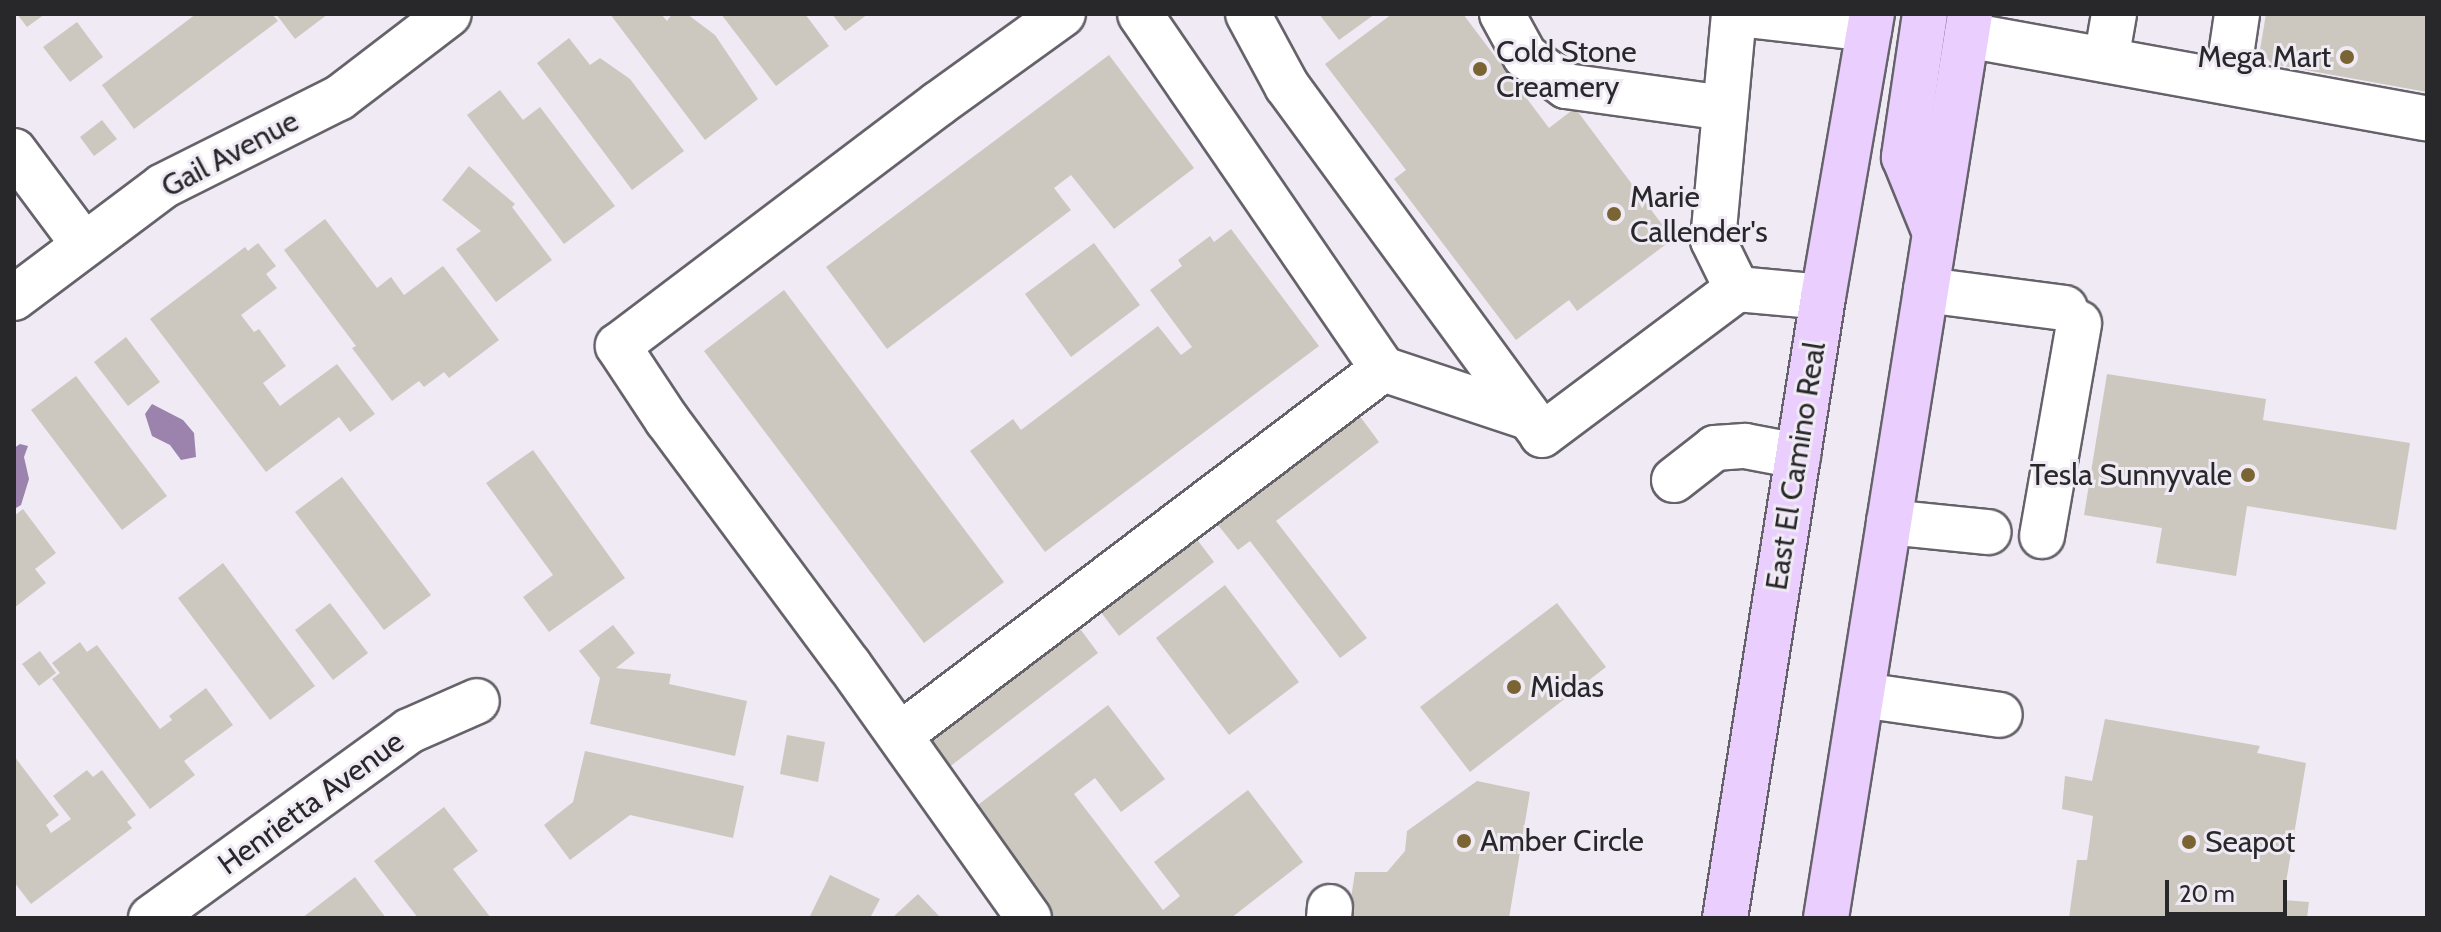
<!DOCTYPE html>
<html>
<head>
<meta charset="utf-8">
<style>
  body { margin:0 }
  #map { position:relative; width:2441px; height:932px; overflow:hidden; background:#efeaf3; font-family:Cabin,sans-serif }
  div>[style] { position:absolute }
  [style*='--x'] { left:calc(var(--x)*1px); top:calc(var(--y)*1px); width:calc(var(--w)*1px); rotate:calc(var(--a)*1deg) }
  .water>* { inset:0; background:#9b83ad }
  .building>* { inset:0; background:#ccc8bf }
  .roads { filter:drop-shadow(2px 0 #66626a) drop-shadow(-2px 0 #66626a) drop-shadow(0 2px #66626a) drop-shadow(0 -2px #66626a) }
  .minor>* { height:44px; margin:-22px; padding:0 22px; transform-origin:22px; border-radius:22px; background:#fff }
  .major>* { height:44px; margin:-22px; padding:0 22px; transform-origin:22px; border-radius:22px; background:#e9cefe }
  .dots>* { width:22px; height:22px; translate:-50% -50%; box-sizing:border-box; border:4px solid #efeaf3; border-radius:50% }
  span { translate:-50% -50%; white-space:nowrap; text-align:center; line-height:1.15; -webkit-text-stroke:6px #efeaf3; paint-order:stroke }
  .poi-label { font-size:30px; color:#28272a }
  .left { translate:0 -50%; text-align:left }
  .right { translate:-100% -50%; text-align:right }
  .street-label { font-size:30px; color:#28272a }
  .frame { position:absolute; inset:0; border:16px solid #28272a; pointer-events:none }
  .scale { position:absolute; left:2165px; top:880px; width:122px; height:36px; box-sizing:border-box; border:4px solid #28272a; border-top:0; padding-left:10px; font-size:24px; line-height:28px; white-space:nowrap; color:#28272a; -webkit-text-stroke:6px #efeaf3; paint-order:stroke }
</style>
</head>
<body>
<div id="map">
  <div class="water">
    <div style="clip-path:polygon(152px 404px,183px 420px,194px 433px,196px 457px,181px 460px,170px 445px,152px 436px,145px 414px)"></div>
    <div style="clip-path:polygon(20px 444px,28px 446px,24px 457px,29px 479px,21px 505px,16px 508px,14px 448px)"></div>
  </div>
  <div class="building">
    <div style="clip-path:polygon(17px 14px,45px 14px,27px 27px)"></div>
    <div style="clip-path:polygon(196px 14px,272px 14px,278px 21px,134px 129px,102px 85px)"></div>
    <div style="clip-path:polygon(276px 14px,328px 14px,295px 39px)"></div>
    <div style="clip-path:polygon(610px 14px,661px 14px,667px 21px,672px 14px,687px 14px,715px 35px,758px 99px,705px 140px)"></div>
    <div style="clip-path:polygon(721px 14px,805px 14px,829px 46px,776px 86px)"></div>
    <div style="clip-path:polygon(832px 14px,868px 14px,845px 31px)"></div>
    <div style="clip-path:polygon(1319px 14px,1375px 14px,1339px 40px)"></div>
    <div style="clip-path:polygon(1392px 14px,1463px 14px,1549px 128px,1575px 108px,1673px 239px,1577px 311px,1569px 300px,1516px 340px,1394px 179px,1406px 170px,1325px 64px)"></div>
    <div style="clip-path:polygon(2266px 14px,2427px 14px,2427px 92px,2272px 64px,2260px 50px)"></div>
    <div style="clip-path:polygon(77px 22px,103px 57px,70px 82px,43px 47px)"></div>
    <div style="clip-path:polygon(569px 38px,590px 65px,600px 58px,630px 79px,684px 151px,632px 190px,537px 63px)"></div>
    <div style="clip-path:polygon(1109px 55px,1194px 168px,1114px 229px,1071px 175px,1054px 188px,1071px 210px,887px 349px,826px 267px)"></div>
    <div style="clip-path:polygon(500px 90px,523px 120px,540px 107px,615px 206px,564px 244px,467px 115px)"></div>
    <div style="clip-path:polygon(102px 120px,117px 139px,94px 156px,80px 137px)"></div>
    <div style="clip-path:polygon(469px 166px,515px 204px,512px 207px,552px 260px,496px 302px,456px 249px,481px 231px,442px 200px)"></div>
    <div style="clip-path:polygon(325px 219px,377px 288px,391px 277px,404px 295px,443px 266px,499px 340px,449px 378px,444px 372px,424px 387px,419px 381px,392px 401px,352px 348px,356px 346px,284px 250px)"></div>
    <div style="clip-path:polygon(1231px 229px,1319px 346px,1045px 552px,970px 451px,1013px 419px,1021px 430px,1158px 326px,1181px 355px,1192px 347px,1150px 290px,1182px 266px,1178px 260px,1210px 236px,1214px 242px)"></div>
    <div style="clip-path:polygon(258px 243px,276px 266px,266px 274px,277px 288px,241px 315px,254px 332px,259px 329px,286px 366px,263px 383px,280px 406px,337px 364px,375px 414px,350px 432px,339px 417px,266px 472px,150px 319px,245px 247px,248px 251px)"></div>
    <div style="clip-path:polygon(1094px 243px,1140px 305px,1071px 357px,1025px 294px)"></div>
    <div style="clip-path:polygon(784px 290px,1004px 582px,924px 643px,704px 351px)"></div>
    <div style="clip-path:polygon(126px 337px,160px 382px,128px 406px,94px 362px)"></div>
    <div style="clip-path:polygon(2107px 374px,2266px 399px,2263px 420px,2410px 443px,2396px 530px,2247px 506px,2236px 576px,2156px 563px,2162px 528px,2084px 515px)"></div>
    <div style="clip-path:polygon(76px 376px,167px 496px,122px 530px,31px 410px)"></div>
    <div style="clip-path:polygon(1356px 411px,1379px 442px,1276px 521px,1367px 638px,1340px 658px,1250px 541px,1238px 550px,1214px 520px)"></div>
    <div style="clip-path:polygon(533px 450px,625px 578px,549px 632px,523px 597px,553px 575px,486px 483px)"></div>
    <div style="clip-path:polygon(342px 477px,431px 595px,384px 630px,295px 512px)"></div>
    <div style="clip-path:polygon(23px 509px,56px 553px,35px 569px,46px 583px,14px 608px,14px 516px)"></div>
    <div style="clip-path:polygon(1196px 538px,1214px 562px,1119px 636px,1100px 611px)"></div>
    <div style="clip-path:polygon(223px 563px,315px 686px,270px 720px,178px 598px)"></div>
    <div style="clip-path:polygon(1225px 585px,1299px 682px,1229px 735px,1156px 638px)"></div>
    <div style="clip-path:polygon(330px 603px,368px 653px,333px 680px,295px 630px)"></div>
    <div style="clip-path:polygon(1557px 603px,1606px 667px,1470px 772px,1420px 707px)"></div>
    <div style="clip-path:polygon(613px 625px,635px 653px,616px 668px,671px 674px,669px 684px,747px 701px,735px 756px,590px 724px,600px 678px,579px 651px)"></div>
    <div style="clip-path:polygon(1078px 626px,1098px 653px,948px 768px,927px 741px)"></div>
    <div style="clip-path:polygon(80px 642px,87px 652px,97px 645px,160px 729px,172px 720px,169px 716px,206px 688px,233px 725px,184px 761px,195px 775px,150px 809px,52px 679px,60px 673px,52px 663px)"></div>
    <div style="clip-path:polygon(40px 651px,56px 673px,39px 686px,22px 664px)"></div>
    <div style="clip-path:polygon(1108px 705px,1165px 779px,1121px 812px,1095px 778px,1074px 794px,1163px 910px,1180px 896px,1154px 862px,1248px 790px,1303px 862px,1231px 918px,1052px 918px,970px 811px)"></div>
    <div style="clip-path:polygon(2105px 719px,2260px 746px,2257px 753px,2306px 763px,2283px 900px,2309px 902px,2307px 918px,2069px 918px,2077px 860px,2087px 860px,2093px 816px,2062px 809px,2065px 776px,2092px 781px)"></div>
    <div style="clip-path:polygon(787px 735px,825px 742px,818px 782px,780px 774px)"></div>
    <div style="clip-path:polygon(585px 751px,744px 786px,733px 838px,630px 815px,570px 860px,544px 825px,573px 802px)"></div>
    <div style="clip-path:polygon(14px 756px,59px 815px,46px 825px,51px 833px,71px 819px,53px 796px,87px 770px,93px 777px,102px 770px,136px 815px,127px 822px,132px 828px,31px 904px,14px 882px)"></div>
    <div style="clip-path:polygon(1477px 781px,1530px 792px,1509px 918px,1348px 918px,1355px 872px,1387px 872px,1405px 851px,1407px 831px)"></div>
    <div style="clip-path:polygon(444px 807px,478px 851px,453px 869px,491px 918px,418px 918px,374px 861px)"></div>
    <div style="clip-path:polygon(830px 875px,880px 899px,870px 918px,809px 918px)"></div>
    <div style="clip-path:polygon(355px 877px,386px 918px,302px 918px)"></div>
    <div style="clip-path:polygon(918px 894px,941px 918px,892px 918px)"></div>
  </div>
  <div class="roads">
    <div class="minor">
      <div style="--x:1248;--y:14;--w:82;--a:61.6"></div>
      <div style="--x:1287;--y:86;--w:432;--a:53.8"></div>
      <div style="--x:1542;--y:435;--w:244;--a:-36.8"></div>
      <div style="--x:1737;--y:289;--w:86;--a:5.3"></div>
      <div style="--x:1502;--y:14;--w:48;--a:61.3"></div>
      <div style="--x:1525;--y:56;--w:51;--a:36.2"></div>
      <div style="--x:1566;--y:86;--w:160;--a:7.9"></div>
      <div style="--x:1734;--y:14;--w:227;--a:95.3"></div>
      <div style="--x:1713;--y:240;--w:55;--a:63.9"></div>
      <div style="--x:1738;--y:14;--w:132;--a:6.5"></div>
      <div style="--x:1967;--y:35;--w:465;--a:10.3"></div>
      <div style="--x:2106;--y:60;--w:47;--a:-80.1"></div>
      <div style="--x:2227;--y:82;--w:69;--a:-81.6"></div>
      <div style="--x:14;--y:151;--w:117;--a:53.3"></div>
      <div style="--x:1926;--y:290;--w:140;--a:7.4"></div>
      <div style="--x:14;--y:298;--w:186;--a:-36.9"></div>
      <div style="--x:163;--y:186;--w:197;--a:-26.6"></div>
      <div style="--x:339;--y:98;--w:138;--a:-37.4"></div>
      <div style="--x:1383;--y:369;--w:152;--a:18.4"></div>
      <div style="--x:1674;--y:480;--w:52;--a:-38"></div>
      <div style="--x:1715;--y:448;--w:30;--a:-4"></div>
      <div style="--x:1745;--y:446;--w:54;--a:10.7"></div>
      <div style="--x:1889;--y:522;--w:100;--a:5.8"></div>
      <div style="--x:2042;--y:536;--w:216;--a:-80.1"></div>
      <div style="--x:1862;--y:695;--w:139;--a:8.2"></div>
      <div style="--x:900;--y:735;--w:606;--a:-37.15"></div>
      <div style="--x:1383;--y:369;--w:430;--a:-124.4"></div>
      <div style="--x:151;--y:918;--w:319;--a:-35.9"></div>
      <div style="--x:409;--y:731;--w:74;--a:-23.8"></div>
      <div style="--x:1029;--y:918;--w:310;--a:-125.4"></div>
      <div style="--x:849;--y:665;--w:305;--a:-126.6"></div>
      <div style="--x:667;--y:420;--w:89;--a:-123.5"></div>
      <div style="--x:618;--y:346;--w:401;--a:-37.1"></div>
      <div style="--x:938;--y:104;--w:154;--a:-35.8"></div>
      <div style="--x:1329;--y:918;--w:11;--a:-85"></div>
    </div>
    <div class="major">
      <div style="--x:1925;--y:14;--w:145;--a:98.4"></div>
      <div style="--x:1904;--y:157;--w:82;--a:67.8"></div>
      <div style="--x:1725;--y:918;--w:629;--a:-81.03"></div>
      <div style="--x:1823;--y:297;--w:287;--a:-80.2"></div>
      <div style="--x:1826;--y:918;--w:915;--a:-80.95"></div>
    </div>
  </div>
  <div class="dots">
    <div style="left:2347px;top:57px;background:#7b6434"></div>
    <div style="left:1480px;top:69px;background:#7b6434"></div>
    <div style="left:1614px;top:214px;background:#7b6434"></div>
    <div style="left:2248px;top:475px;background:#7b6434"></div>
    <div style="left:1514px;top:687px;background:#7b6434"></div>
    <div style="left:1464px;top:841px;background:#7b6434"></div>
    <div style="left:2189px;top:842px;background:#7b6434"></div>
  </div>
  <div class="poi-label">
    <span class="left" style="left:1496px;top:69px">Cold Stone<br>Creamery</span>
    <span class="right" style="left:2331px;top:57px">Mega Mart</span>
    <span class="left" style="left:1630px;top:214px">Marie<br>Callender's</span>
    <span class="right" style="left:2232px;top:475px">Tesla Sunnyvale</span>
    <span class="left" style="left:1530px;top:687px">Midas</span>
    <span class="left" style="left:1480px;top:841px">Amber Circle</span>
    <span class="left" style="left:2205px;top:842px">Seapot</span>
  </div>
  <div class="street-label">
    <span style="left:230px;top:154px;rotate:-28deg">Gail Avenue</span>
    <span style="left:1796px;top:466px;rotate:-81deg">East El Camino Real</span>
    <span style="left:311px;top:803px;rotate:-36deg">Henrietta Avenue</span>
  </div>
  <div class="frame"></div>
  <div class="scale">20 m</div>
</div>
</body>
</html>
